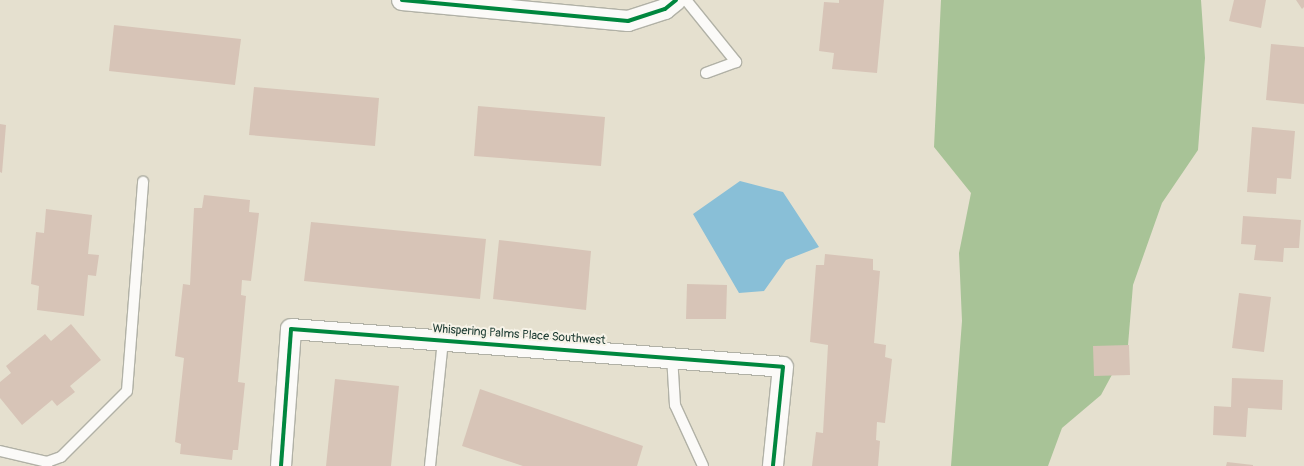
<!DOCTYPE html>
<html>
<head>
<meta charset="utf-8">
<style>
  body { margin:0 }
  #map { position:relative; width:1304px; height:466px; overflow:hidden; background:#e5e0cf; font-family:Pangolin,sans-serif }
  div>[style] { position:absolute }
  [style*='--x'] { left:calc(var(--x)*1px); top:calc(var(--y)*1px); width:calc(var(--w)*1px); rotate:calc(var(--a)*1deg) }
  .forest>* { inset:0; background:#a8c397 }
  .water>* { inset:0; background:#89bfd7 }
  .building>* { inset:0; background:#d7c4b7 }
  .roads { filter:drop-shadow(1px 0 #b1b1a6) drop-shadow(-1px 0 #b1b1a6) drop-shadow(0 1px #b1b1a6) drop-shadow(0 -1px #b1b1a6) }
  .service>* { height:10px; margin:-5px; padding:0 5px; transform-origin:5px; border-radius:5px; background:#fbfaf8 }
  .minor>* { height:20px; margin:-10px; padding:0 10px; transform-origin:10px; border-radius:10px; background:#fbfaf8 }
  .cycleway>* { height:4px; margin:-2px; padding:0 2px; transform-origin:2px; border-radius:2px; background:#00873e }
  span { translate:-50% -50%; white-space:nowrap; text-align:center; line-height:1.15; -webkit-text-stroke:4px #f7f3e8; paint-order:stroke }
  .street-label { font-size:12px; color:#1f3d34 }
</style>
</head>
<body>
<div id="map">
  <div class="forest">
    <div style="clip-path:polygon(941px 0,1201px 0,1205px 58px,1198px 150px,1162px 203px,1133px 285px,1128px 345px,1101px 395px,1062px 428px,1048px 466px,951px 466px,962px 321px,959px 253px,971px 193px,934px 147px)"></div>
  </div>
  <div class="water">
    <div style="clip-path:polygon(740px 181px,783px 192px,819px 247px,786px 260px,764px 291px,739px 293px,693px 214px)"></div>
  </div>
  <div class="building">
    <div style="clip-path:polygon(839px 0,884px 0,877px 73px,832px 69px,834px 53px,819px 51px,824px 2px,839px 3px)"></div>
    <div style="clip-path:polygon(1234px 0,1266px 0,1261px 28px,1229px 21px)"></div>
    <div style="clip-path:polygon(1296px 0,1304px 0,1304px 7px,1302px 9px)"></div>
    <div style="clip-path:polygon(114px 25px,241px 39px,235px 85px,109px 71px)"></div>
    <div style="clip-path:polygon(1271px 44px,1304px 47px,1304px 104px,1266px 100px)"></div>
    <div style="clip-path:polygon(254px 87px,379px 98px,375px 146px,249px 135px)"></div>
    <div style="clip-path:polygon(478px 106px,605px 117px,601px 166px,474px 156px)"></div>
    <div style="clip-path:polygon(0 124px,6px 125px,2px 173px,0 172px)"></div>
    <div style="clip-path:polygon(1252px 127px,1295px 131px,1291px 179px,1277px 178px,1276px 194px,1247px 192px)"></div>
    <div style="clip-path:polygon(204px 195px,250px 200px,249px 212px,259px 213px,251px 281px,242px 280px,241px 295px,246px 296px,238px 382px,245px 383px,238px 450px,233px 450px,232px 460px,180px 454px,181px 444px,175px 442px,184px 358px,175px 356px,183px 284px,190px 285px,194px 208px,202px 208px)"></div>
    <div style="clip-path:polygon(46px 209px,92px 215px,88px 254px,99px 255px,96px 276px,88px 275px,84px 316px,37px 310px,39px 286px,31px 284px,36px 232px,44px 233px)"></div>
    <div style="clip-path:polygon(1243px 216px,1301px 220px,1299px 248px,1284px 248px,1283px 262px,1254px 260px,1256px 245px,1241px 244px)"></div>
    <div style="clip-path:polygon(311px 222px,486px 239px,480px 299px,304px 281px)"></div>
    <div style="clip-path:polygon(499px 240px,591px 251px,586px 310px,493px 299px)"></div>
    <div style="clip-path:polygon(825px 254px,873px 259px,873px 270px,880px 271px,874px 343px,886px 345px,885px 357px,892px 359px,885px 423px,877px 422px,876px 440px,880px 441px,878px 466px,812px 466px,816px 432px,823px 433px,828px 345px,810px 342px,816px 265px,824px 265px)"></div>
    <div style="clip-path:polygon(687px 284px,727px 285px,726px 319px,686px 319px)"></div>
    <div style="clip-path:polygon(1239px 293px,1271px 297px,1264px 352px,1232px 348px)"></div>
    <div style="clip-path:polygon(71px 324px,101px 360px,70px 386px,75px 392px,57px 406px,52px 400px,22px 425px,0 398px,0 382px,11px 373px,6px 366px,45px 334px,51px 341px)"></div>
    <div style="clip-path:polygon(1129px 345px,1130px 375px,1094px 376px,1093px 346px)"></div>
    <div style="clip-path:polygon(1232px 378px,1283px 380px,1282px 410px,1248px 408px,1246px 437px,1213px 435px,1214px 406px,1231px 407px)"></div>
    <div style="clip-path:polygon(335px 379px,399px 386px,391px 466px,326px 466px)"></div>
    <div style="clip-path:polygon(480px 389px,643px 446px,637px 466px,523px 466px,462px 446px)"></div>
    <div style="clip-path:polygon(1227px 462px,1253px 465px,1253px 466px,1226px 466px)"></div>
  </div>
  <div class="roads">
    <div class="service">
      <div style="--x:686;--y:0;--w:80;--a:51.1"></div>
      <div style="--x:736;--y:62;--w:32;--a:160"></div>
      <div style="--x:672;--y:356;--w:49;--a:86.5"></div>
      <div style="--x:675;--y:405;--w:67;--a:65.3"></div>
      <div style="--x:0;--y:451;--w:48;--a:13.2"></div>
      <div style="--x:47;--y:466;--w:4;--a:-90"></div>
      <div style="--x:47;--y:462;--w:15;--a:-20"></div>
      <div style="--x:61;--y:457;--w:93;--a:-45"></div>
      <div style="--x:127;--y:391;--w:210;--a:-85.6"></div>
      <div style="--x:430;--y:466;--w:127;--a:-84.1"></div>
    </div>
    <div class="minor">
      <div style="--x:402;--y:0;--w:227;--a:5.3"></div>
      <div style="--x:628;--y:21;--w:39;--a:-18"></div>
      <div style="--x:665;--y:9;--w:14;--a:-39"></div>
      <div style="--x:281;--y:466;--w:137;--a:-85.8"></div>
      <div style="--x:291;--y:329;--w:493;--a:4.4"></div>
      <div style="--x:783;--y:367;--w:100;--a:95.8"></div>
    </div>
  </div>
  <div class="cycleway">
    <div style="--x:402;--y:0;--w:227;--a:5.3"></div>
    <div style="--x:628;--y:21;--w:39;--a:-18"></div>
    <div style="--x:665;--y:9;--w:14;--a:-39"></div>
    <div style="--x:281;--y:466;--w:137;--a:-85.8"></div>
    <div style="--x:291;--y:329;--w:493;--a:4.4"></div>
    <div style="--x:783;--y:367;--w:100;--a:95.8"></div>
  </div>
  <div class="street-label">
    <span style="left:519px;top:335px;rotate:4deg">Whispering Palms Place Southwest</span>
  </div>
</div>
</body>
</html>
